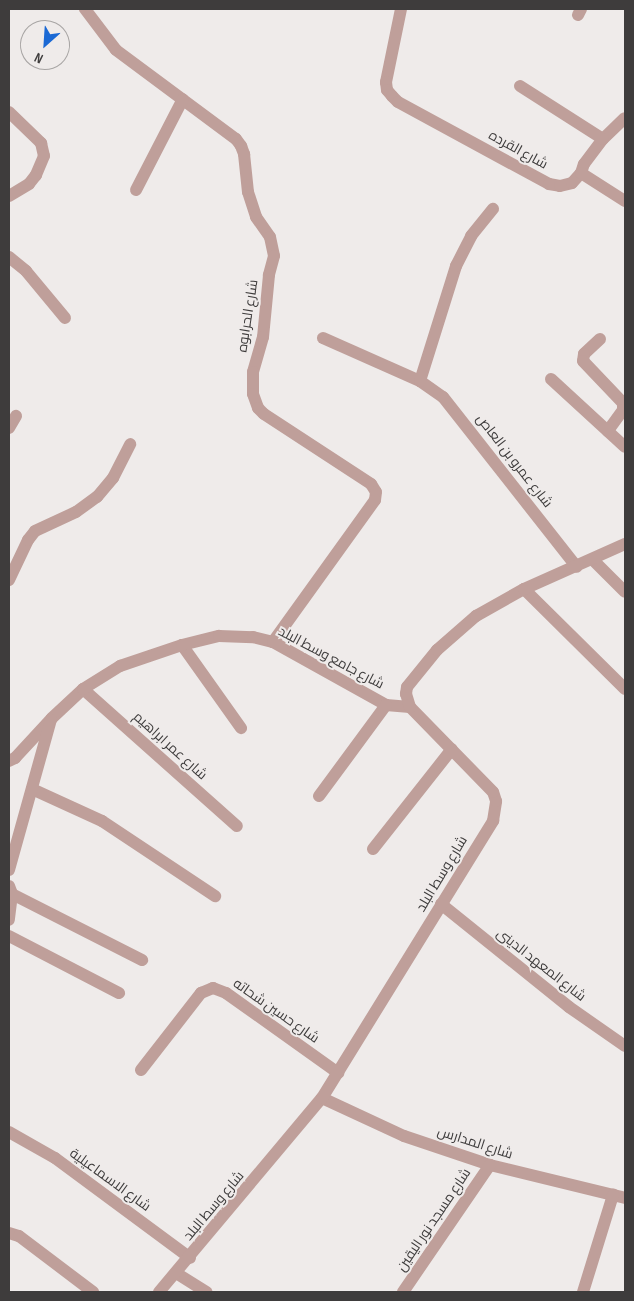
<!DOCTYPE html>
<html>
<head>
<meta charset="utf-8">
<style>
  body { margin:0 }
  #map { position:relative; width:634px; height:1301px; overflow:hidden; background:#efebea; font-family:"Sofia Sans Condensed",Cairo,sans-serif }
  div>[style] { position:absolute }
  [style*='--x'] { left:calc(var(--x)*1px); top:calc(var(--y)*1px); width:calc(var(--w)*1px); rotate:calc(var(--a)*1deg) }
  .minor>* { height:12px; margin:-6px; padding:0 6px; transform-origin:6px; border-radius:6px; background:#bf9f9a }
  span { translate:-50% -50%; white-space:nowrap; text-align:center; line-height:1.15; -webkit-text-stroke:4px #efebea; paint-order:stroke }
  .street-label { font-size:14px; color:#3e3c3c }
  .frame { position:absolute; inset:0; border:10px solid #3e3c3c; pointer-events:none }
  .north { position:absolute; left:20px; top:20px; width:50px; height:50px; box-sizing:border-box; background:#efebea; border:1px solid #a8a5a4; border-radius:50%; rotate:206deg; font-size:14px; font-weight:700; line-height:20px; text-align:center; color:#3e3c3c }
  .north::after { content:''; display:block; margin:auto; width:18px; height:22px; background:#1b69d4; clip-path:polygon(50% 0,100% 100%,50% 72%,0 100%) }
</style>
</head>
<body>
<div id="map">
  <div class="minor">
    <div style="--x:85;--y:9;--w:51;--a:52.9"></div>
    <div style="--x:116;--y:50;--w:149;--a:36.6"></div>
    <div style="--x:236;--y:139;--w:9;--a:54"></div>
    <div style="--x:241;--y:146;--w:9;--a:69"></div>
    <div style="--x:244;--y:154;--w:38;--a:84"></div>
    <div style="--x:248;--y:192;--w:26;--a:72"></div>
    <div style="--x:256;--y:217;--w:24;--a:55"></div>
    <div style="--x:270;--y:237;--w:19;--a:78"></div>
    <div style="--x:274;--y:256;--w:20;--a:105"></div>
    <div style="--x:269;--y:275;--w:62;--a:95.5"></div>
    <div style="--x:263;--y:337;--w:36;--a:106"></div>
    <div style="--x:253;--y:372;--w:22;--a:90"></div>
    <div style="--x:253;--y:394;--w:15;--a:70"></div>
    <div style="--x:258;--y:408;--w:8;--a:45"></div>
    <div style="--x:264;--y:414;--w:128;--a:33.2"></div>
    <div style="--x:371;--y:484;--w:9;--a:58"></div>
    <div style="--x:376;--y:492;--w:8;--a:97"></div>
    <div style="--x:375;--y:500;--w:175;--a:125.7"></div>
    <div style="--x:401;--y:9;--w:75;--a:101.6"></div>
    <div style="--x:386;--y:82;--w:8;--a:83"></div>
    <div style="--x:387;--y:90;--w:8;--a:50"></div>
    <div style="--x:392;--y:96;--w:8;--a:45"></div>
    <div style="--x:398;--y:102;--w:172;--a:28.5"></div>
    <div style="--x:549;--y:184;--w:11;--a:10"></div>
    <div style="--x:560;--y:186;--w:12;--a:-14"></div>
    <div style="--x:572;--y:183;--w:13;--a:-48"></div>
    <div style="--x:581;--y:173;--w:9;--a:-72"></div>
    <div style="--x:584;--y:164;--w:31;--a:-53"></div>
    <div style="--x:603;--y:139;--w:30;--a:-44"></div>
    <div style="--x:578;--y:15;--w:7;--a:-63"></div>
    <div style="--x:520;--y:86;--w:98;--a:32.6"></div>
    <div style="--x:9;--y:112;--w:45;--a:44.1"></div>
    <div style="--x:41;--y:143;--w:13;--a:77"></div>
    <div style="--x:44;--y:156;--w:21;--a:113"></div>
    <div style="--x:36;--y:175;--w:11;--a:128"></div>
    <div style="--x:29;--y:184;--w:23;--a:149"></div>
    <div style="--x:581;--y:173;--w:52;--a:32.5"></div>
    <div style="--x:136;--y:190;--w:102;--a:-62.7"></div>
    <div style="--x:9;--y:257;--w:22;--a:39"></div>
    <div style="--x:26;--y:271;--w:61;--a:50.3"></div>
    <div style="--x:323;--y:338;--w:106;--a:23.9"></div>
    <div style="--x:420;--y:381;--w:28;--a:35"></div>
    <div style="--x:443;--y:397;--w:216;--a:51.8"></div>
    <div style="--x:600;--y:339;--w:22;--a:137"></div>
    <div style="--x:584;--y:354;--w:7;--a:98"></div>
    <div style="--x:583;--y:361;--w:58;--a:46.4"></div>
    <div style="--x:623;--y:403;--w:7;--a:90"></div>
    <div style="--x:623;--y:410;--w:26;--a:126"></div>
    <div style="--x:551;--y:379;--w:100;--a:42.6"></div>
    <div style="--x:420;--y:381;--w:121;--a:-72.6"></div>
    <div style="--x:456;--y:266;--w:34;--a:-63"></div>
    <div style="--x:471;--y:236;--w:35;--a:-51"></div>
    <div style="--x:9;--y:428;--w:14;--a:-60"></div>
    <div style="--x:593;--y:560;--w:45;--a:45"></div>
    <div style="--x:9;--y:580;--w:44;--a:-64.6"></div>
    <div style="--x:28;--y:540;--w:11;--a:-52"></div>
    <div style="--x:35;--y:531;--w:45;--a:-24.9"></div>
    <div style="--x:76;--y:512;--w:26;--a:-36"></div>
    <div style="--x:97;--y:497;--w:25;--a:-50"></div>
    <div style="--x:113;--y:478;--w:38;--a:-63"></div>
    <div style="--x:524;--y:589;--w:142;--a:44.7"></div>
    <div style="--x:182;--y:645;--w:102;--a:54.6"></div>
    <div style="--x:83;--y:689;--w:206;--a:41.7"></div>
    <div style="--x:9;--y:761;--w:7;--a:-27"></div>
    <div style="--x:15;--y:758;--w:54;--a:-47.2"></div>
    <div style="--x:52;--y:718;--w:42;--a:-43.1"></div>
    <div style="--x:83;--y:689;--w:44;--a:-31.9"></div>
    <div style="--x:120;--y:666;--w:65;--a:-18.7"></div>
    <div style="--x:182;--y:645;--w:38;--a:-14"></div>
    <div style="--x:219;--y:636;--w:34;--a:2"></div>
    <div style="--x:253;--y:637;--w:21;--a:14"></div>
    <div style="--x:273;--y:642;--w:129;--a:29.1"></div>
    <div style="--x:386;--y:705;--w:24;--a:5"></div>
    <div style="--x:32;--y:789;--w:77;--a:24.6"></div>
    <div style="--x:102;--y:821;--w:136;--a:33.6"></div>
    <div style="--x:319;--y:796;--w:113;--a:-53.6"></div>
    <div style="--x:373;--y:849;--w:127;--a:-51.7"></div>
    <div style="--x:9;--y:870;--w:156;--a:-74.4"></div>
    <div style="--x:9;--y:886;--w:9;--a:69"></div>
    <div style="--x:12;--y:894;--w:26;--a:97"></div>
    <div style="--x:12;--y:894;--w:146;--a:26.9"></div>
    <div style="--x:441;--y:904;--w:164;--a:38.8"></div>
    <div style="--x:569;--y:1007;--w:68;--a:34.9"></div>
    <div style="--x:9;--y:936;--w:124;--a:27.4"></div>
    <div style="--x:141;--y:1070;--w:98;--a:-52.1"></div>
    <div style="--x:201;--y:993;--w:13;--a:-23"></div>
    <div style="--x:213;--y:988;--w:14;--a:21"></div>
    <div style="--x:226;--y:993;--w:138;--a:35.5"></div>
    <div style="--x:322;--y:1098;--w:90;--a:24.9"></div>
    <div style="--x:404;--y:1136;--w:91;--a:18.6"></div>
    <div style="--x:490;--y:1165;--w:139;--a:13.7"></div>
    <div style="--x:9;--y:1132;--w:53;--a:29.5"></div>
    <div style="--x:55;--y:1158;--w:168;--a:36.5"></div>
    <div style="--x:9;--y:1233;--w:10;--a:17"></div>
    <div style="--x:19;--y:1236;--w:93;--a:37.1"></div>
    <div style="--x:176;--y:1273;--w:36;--a:32"></div>
    <div style="--x:159;--y:1292;--w:253;--a:-50"></div>
    <div style="--x:322;--y:1098;--w:326;--a:-58.3"></div>
    <div style="--x:493;--y:821;--w:20;--a:-81"></div>
    <div style="--x:496;--y:801;--w:9;--a:-108"></div>
    <div style="--x:493;--y:792;--w:119;--a:-134.3"></div>
    <div style="--x:410;--y:707;--w:14;--a:-107"></div>
    <div style="--x:406;--y:694;--w:7;--a:-82"></div>
    <div style="--x:407;--y:687;--w:48;--a:-51"></div>
    <div style="--x:437;--y:650;--w:52;--a:-41.1"></div>
    <div style="--x:476;--y:616;--w:55;--a:-29.4"></div>
    <div style="--x:524;--y:589;--w:111;--a:-24"></div>
    <div style="--x:403;--y:1292;--w:154;--a:-55.6"></div>
    <div style="--x:583;--y:1292;--w:102;--a:-72.8"></div>
  </div>
  <div class="street-label">
    <span style="left:518px;top:150px;rotate:29deg">شارع القرده</span>
    <span style="left:248px;top:316px;rotate:-81deg">شارع الحرابوه</span>
    <span style="left:514px;top:461px;rotate:52deg">شارع عمرو بن العاص</span>
    <span style="left:331px;top:658px;rotate:28deg">شارع جامع وسط البلد</span>
    <span style="left:170px;top:746px;rotate:42deg">شارع عمر ابراهيم</span>
    <span style="left:442px;top:874px;rotate:-59deg">شارع وسط البلد</span>
    <span style="left:541px;top:965px;rotate:38deg">شارع المعهد الدينى</span>
    <span style="left:276px;top:1011px;rotate:35deg">شارع حسين شحاته</span>
    <span style="left:475px;top:1143px;rotate:18deg">شارع المدارس</span>
    <span style="left:110px;top:1180px;rotate:36deg">شارع الاسماعيلية</span>
    <span style="left:214px;top:1206px;rotate:-50deg">شارع وسط البلد</span>
    <span style="left:434px;top:1220px;rotate:-56deg">شارع مسجد نور اليقين</span>
  </div>
  <div class="frame"></div>
  <div class="north">N</div>
</div>
</body>
</html>
